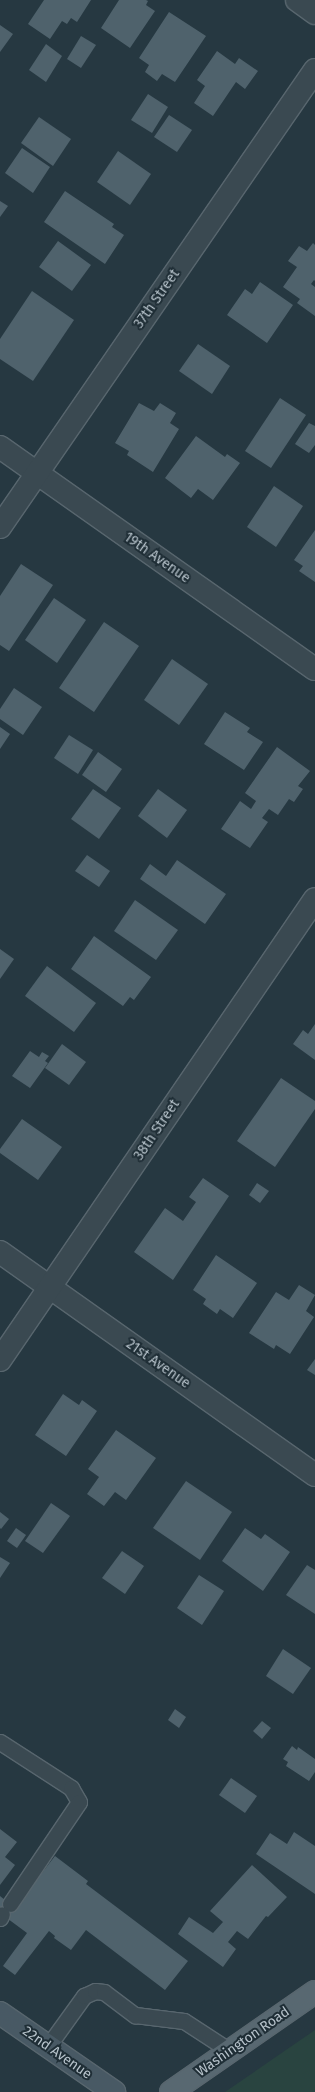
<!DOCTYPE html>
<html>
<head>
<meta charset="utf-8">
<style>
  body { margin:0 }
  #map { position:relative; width:315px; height:2092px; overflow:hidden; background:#263841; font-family:"Fira Sans",sans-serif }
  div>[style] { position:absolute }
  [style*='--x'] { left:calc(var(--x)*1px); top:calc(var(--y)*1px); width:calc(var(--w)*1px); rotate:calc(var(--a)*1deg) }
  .green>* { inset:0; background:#294440 }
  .building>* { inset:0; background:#4f626c }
  .roads { filter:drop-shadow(1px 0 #58666e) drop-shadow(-1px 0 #58666e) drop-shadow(0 1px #58666e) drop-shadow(0 -1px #58666e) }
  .lane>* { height:15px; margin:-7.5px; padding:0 7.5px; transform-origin:7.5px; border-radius:7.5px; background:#3a4951 }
  .street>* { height:22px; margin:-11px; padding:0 11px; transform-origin:11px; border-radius:11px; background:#3a4951 }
  .secondary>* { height:22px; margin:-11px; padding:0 11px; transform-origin:11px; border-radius:11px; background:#485964 }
  .primary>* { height:22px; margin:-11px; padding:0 11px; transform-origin:11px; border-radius:11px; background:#586871 }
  span { translate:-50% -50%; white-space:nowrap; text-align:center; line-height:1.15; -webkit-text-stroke:4px #1f2e36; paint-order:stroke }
  .street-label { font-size:14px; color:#b7c3cb }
</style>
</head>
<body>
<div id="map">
  <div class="green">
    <div style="clip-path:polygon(315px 2030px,315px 2092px,225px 2092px)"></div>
  </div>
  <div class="building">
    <div style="clip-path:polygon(44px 0,91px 0,77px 22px,71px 18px,67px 24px,62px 21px,50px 39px,28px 24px)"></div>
    <div style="clip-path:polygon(119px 0,146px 0,148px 1px,146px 5px,155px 11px,130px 48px,101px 28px)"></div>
    <div style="clip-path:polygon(169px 12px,206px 36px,175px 82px,162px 74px,157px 81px,145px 72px,149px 65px,139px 58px)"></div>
    <div style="clip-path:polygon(0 25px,13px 34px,0 52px)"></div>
    <div style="clip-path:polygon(81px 36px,96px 45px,81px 68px,67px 59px)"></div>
    <div style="clip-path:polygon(46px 44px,62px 56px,46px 82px,29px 70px)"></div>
    <div style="clip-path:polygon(217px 51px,235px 64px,239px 58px,258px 71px,245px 89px,236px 82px,213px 116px,194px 103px,205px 86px,197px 80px)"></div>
    <div style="clip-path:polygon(148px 94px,168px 107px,152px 133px,131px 120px)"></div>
    <div style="clip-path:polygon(169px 115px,192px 130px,177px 152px,154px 137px)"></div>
    <div style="clip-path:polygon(39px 117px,71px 139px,53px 166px,21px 143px)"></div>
    <div style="clip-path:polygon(22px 148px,50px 167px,33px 193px,5px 173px)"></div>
    <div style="clip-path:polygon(118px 151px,151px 174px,130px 205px,97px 182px)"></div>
    <div style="clip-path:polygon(65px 191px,114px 224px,112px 227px,124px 235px,105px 264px,44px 222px)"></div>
    <div style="clip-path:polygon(0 201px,8px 206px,0 217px)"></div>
    <div style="clip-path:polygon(58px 241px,91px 265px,72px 291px,39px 267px)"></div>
    <div style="clip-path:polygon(313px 243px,315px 245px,315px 281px,314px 280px,311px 284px,315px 287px,315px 316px,297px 303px,300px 299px,283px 287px,297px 267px,288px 261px,299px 246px,307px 251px)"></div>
    <div style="clip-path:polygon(260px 282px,293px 305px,267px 343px,227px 315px,245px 289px,252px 294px)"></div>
    <div style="clip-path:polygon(32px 291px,74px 320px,33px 381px,0 359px,0 339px)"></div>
    <div style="clip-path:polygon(198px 344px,230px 366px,212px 394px,179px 371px)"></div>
    <div style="clip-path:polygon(280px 398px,306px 415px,271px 468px,245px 451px)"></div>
    <div style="clip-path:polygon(139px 403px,154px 411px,160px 403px,176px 413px,170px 423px,179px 429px,153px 472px,127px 455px,129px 451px,115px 443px)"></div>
    <div style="clip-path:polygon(309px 423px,315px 426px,315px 445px,309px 453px,295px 444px)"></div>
    <div style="clip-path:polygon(196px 436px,225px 457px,227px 454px,240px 463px,213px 500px,198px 489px,191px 498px,165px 478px)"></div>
    <div style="clip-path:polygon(274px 486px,303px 506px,276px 547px,247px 527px)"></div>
    <div style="clip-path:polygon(315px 530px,315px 582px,299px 571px,303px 566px,294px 560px)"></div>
    <div style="clip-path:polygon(21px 564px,53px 585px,9px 651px,0 645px,0 596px)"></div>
    <div style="clip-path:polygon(54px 598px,86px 620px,57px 663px,25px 640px)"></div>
    <div style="clip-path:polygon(104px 622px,139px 646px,94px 712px,59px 688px)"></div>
    <div style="clip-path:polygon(172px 659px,208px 684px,179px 725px,144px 700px)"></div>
    <div style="clip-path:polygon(14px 688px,42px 707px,23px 735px,0 719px,0 709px)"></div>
    <div style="clip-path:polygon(225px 712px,250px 728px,247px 732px,263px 742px,244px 770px,204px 744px)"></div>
    <div style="clip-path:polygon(0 727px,10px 734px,0 749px)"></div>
    <div style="clip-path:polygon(69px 735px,93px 750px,78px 774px,54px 758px)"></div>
    <div style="clip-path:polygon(277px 747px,310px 771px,298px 786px,303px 789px,294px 802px,289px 799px,278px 815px,269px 809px,262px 818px,268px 822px,250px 848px,221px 829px,240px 801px,251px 809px,256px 801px,245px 793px)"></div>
    <div style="clip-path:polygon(98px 752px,122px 769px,106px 792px,82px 775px)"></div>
    <div style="clip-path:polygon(93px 789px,121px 808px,99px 839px,71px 819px)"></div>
    <div style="clip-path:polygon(158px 789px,187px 810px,167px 838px,138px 816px)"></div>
    <div style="clip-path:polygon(87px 855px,110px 871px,99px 887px,75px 871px)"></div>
    <div style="clip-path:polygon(177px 860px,226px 894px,205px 924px,140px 879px,150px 864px,166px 876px)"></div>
    <div style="clip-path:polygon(135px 900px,178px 930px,156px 960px,114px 931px)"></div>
    <div style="clip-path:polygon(94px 936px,151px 977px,134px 1000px,130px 997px,123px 1006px,71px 969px)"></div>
    <div style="clip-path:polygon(0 949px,14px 959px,0 979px)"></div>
    <div style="clip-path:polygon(47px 966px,96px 1003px,74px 1032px,25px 996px)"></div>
    <div style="clip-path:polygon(315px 1024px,315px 1060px,293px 1044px,303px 1030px,308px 1034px)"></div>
    <div style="clip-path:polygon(62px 1044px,86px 1062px,69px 1085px,45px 1068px)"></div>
    <div style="clip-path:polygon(30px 1051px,39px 1057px,42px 1052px,49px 1056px,45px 1061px,48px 1063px,30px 1088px,12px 1076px)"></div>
    <div style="clip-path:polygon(281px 1078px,315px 1101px,315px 1109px,275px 1167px,237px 1141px)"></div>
    <div style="clip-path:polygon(22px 1119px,62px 1147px,38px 1180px,0 1153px,0 1149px)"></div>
    <div style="clip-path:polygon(203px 1178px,229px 1196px,173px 1280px,134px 1252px,165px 1208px,183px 1221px,196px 1202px,189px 1197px)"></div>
    <div style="clip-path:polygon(257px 1183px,269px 1191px,260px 1203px,249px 1195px)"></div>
    <div style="clip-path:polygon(216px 1255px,257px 1283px,233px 1318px,220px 1309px,217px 1314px,203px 1304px,206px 1299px,193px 1290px)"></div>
    <div style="clip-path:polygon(299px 1285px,315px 1295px,306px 1311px,314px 1317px,290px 1354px,276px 1345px,274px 1349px,249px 1333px,276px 1292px,289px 1300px)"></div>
    <div style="clip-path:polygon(315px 1359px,315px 1375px,307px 1370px)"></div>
    <div style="clip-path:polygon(63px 1394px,79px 1405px,82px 1400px,97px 1411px,66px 1456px,35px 1435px)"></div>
    <div style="clip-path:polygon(116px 1430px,156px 1458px,126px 1500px,115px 1492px,104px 1506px,87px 1494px,99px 1477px,88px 1469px)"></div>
    <div style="clip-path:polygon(186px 1481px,232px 1512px,200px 1560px,153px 1528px)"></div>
    <div style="clip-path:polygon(51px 1503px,70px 1516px,43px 1553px,25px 1541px)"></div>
    <div style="clip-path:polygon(0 1512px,9px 1519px,1px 1529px,0 1528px)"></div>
    <div style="clip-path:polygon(16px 1528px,26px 1535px,17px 1548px,7px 1541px)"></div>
    <div style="clip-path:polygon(245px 1528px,261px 1539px,265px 1534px,290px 1552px,263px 1591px,222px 1561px)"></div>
    <div style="clip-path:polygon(122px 1551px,144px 1566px,125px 1594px,102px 1578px)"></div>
    <div style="clip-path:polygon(0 1557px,10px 1563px,0 1578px)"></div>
    <div style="clip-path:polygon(307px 1565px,315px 1570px,315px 1614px,286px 1595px)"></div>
    <div style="clip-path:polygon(199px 1575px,224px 1591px,202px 1625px,177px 1608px)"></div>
    <div style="clip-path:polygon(283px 1649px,311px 1668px,293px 1694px,266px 1676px)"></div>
    <div style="clip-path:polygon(175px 1709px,186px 1717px,179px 1728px,168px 1720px)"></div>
    <div style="clip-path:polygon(262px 1721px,271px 1728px,262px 1739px,253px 1731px)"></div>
    <div style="clip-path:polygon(292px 1746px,297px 1750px,298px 1747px,315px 1759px,315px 1772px,309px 1781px,286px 1766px,288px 1762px,283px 1759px)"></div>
    <div style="clip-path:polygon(231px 1778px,257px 1796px,245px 1813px,219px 1795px)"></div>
    <div style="clip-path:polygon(0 1829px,17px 1842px,5px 1857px,15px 1865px,0 1885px)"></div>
    <div style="clip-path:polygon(294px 1832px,315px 1846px,315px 1894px,256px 1854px,270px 1833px,287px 1844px)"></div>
    <div style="clip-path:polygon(55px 1856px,88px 1881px,86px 1884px,188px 1961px,165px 1990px,86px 1930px,71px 1950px,54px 1938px,55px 1936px,49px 1931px,15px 1975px,3px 1966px,27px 1933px,0 1913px,0 1896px,15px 1908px)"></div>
    <div style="clip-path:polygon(252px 1865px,287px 1897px,268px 1917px,266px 1916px,248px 1939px,237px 1931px,228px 1942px,236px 1949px,223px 1967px,178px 1934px,189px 1917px,213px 1933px,223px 1922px,210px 1911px)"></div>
  </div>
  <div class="roads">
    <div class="lane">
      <div style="--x:0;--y:1742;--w:85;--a:32.9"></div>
      <div style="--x:71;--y:1788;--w:16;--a:60"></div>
      <div style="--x:79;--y:1802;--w:123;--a:124.1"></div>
      <div style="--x:0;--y:1918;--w:4;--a:-63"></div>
      <div style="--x:48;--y:2046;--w:62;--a:-54.2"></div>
      <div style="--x:84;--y:1996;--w:12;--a:-24"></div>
      <div style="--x:95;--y:1991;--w:9;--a:6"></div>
      <div style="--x:104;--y:1992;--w:39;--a:37"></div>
      <div style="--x:135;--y:2015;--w:49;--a:7"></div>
      <div style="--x:184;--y:2021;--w:55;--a:33.1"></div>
    </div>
    <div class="street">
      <div style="--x:297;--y:0;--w:22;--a:36"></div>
      <div style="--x:0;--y:447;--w:385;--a:35.2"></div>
      <div style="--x:0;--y:527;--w:555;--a:-55.42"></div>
      <div style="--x:0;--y:1252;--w:386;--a:35.3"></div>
      <div style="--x:0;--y:1360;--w:558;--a:-55.66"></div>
    </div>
    <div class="secondary">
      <div style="--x:0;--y:2013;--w:139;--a:34.7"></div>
    </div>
    <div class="primary">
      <div style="--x:171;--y:2092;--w:175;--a:-34.8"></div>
    </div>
  </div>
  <div class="street-label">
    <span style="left:157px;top:299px;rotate:-55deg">37th Street</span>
    <span style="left:157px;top:558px;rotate:35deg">19th Avenue</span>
    <span style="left:157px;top:1130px;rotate:-56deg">38th Street</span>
    <span style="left:158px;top:1364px;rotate:35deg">21st Avenue</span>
    <span style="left:243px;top:2042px;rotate:-35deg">Washington Road</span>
    <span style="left:57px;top:2053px;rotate:35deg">22nd Avenue</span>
  </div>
</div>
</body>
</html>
